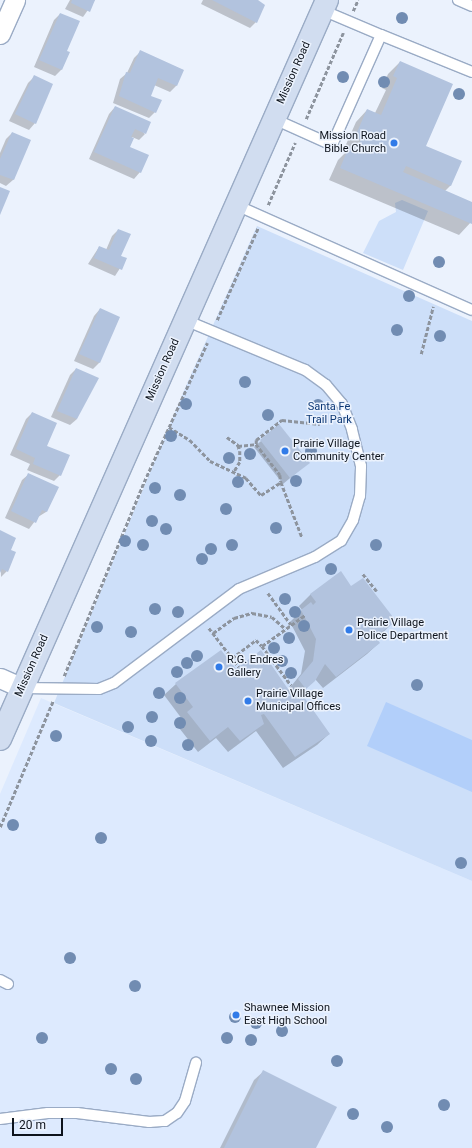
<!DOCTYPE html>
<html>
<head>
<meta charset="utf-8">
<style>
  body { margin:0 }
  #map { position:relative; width:472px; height:1148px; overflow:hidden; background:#ebf2fd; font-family:Roboto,sans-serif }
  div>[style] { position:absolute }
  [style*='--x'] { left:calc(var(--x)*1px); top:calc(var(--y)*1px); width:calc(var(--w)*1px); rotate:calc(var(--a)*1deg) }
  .built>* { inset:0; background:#ddeafe }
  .green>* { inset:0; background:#cddff9 }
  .water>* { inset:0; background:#b2cffa }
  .shadow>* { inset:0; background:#0003 }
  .building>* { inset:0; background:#b2c3de }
  .path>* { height:2.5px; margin-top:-1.25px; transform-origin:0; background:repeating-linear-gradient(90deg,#8d949e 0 4px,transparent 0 6px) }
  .roads { filter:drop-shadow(1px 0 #9aabc5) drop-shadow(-1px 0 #9aabc5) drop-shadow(0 1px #9aabc5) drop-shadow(0 -1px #9aabc5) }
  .service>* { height:10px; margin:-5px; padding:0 5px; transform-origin:5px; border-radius:5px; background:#fff }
  .minor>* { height:19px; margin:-9.5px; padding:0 9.5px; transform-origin:9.5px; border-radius:9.5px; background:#fff }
  .secondary>* { height:22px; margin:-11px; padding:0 11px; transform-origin:11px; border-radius:11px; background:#d1ddf0 }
  .trees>* { width:12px; height:12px; margin:-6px; border-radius:50%; background:#718cb2 }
  .dots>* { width:11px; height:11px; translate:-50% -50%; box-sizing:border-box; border:2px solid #ebf2fd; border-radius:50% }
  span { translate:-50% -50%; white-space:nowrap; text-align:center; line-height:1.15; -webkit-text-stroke:3px #ebf2fd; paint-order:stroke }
  .street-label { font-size:11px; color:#0d131c }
  .poi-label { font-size:11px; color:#0d131c }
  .right { translate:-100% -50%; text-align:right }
  .left { translate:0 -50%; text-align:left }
  .park-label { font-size:11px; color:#0d3875 }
  .scale { position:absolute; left:12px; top:1118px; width:51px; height:18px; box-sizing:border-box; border:2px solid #0d131c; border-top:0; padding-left:5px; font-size:12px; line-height:14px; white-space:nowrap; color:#0d131c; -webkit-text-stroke:3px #ebf2fd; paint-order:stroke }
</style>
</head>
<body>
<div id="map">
  <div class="built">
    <div style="clip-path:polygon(41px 698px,472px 881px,472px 1148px,0 1148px,0 794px)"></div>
  </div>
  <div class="green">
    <div style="clip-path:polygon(402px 200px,428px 211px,403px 270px,363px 253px,379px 221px,396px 212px,395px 203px)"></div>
    <div style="clip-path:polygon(257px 226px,472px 321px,472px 881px,54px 703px,186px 386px)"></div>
  </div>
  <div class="water">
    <div style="clip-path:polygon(386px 702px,472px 740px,472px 792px,367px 746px)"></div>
  </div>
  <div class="shadow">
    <div style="clip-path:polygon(70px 0,95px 0,83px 17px,65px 9px)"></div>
    <div style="clip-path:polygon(203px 0,255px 0,256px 22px,250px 28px,201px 4px)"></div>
    <div style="clip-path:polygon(60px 14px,65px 51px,69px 53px,61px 70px,55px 76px,34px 67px,54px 20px)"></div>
    <div style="clip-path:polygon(140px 52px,183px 70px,176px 86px,170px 92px,154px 85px,150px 96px,155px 112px,149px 118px,113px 103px,120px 79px,127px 73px,134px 58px)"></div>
    <div style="clip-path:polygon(400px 62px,425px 146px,451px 185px,445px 191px,472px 203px,472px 221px,459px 235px,329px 180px,338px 160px,348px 150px,344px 149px,356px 122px,367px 110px,375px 113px,386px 90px,382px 88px,388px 74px)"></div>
    <div style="clip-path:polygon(34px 77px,35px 123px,29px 130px,9px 121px,28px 83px)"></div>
    <div style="clip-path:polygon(115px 107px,145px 134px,139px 140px,132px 137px,129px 147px,140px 172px,134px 179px,89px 159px,109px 114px)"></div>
    <div style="clip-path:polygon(12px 133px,30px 141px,13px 180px,6px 186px,0 183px,0 153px,6px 139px)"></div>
    <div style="clip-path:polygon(118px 230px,120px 256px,126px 259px,115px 276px,88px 264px,99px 247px,106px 250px,112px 236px)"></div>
    <div style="clip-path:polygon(100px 309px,119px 318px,99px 363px,93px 369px,74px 361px,94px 316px)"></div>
    <div style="clip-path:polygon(76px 369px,77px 419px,70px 425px,51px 417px,70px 375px)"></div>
    <div style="clip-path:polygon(32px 413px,60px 475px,54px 481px,27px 470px,30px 464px,10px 455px,26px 419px)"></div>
    <div style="clip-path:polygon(279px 426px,308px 463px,283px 484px,254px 447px)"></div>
    <div style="clip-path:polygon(29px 474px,57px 488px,46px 512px,38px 517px,29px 529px,5px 518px,22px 480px)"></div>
    <div style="clip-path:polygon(0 531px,9px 550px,7px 571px,1px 577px)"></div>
    <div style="clip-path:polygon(evenodd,351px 587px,395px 621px,376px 639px,379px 643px,367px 654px,323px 688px,315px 679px,300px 694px,329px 734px,317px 745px,283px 768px,256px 731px,228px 752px,216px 738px,198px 752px,176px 724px,182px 719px,164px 695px,176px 684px,235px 671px,261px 652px,288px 690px,301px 674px,305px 651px,290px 622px,302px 610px,299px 606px,311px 594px,351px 587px,286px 690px,291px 696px,289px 697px,284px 691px,286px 690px)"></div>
    <div style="clip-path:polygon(264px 1071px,315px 1148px,220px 1148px,254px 1080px)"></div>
  </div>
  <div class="building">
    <div style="clip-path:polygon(72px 0,95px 0,90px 12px,71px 3px)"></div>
    <div style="clip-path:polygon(212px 0,258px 0,265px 5px,257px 23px)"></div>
    <div style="clip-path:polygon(60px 13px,80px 21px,67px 51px,70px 52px,62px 70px,39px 60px)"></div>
    <div style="clip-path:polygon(140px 50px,184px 70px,177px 86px,158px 78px,151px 96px,162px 100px,156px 113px,119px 96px,126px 72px,130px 73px)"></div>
    <div style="clip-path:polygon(400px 61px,453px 84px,426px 146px,462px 161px,451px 186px,406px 166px,403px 172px,472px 202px,472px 224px,340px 168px,349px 147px,356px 150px,361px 140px,355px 137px,367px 109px,381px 115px,397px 78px,393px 76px)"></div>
    <div style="clip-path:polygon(34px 75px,53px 84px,36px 124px,15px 114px)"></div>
    <div style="clip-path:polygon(115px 106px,151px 122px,146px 134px,135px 129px,131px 137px,134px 138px,130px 147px,149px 155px,141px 173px,94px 152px)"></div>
    <div style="clip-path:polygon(12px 132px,31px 140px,14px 180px,0 175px,0 159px)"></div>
    <div style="clip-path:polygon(0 187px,10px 191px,0 215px)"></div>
    <div style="clip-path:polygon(118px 229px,131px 234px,121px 256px,127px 258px,122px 270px,94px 258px,99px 246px,109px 250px)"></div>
    <div style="clip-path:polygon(100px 308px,120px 317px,100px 363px,79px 354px)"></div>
    <div style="clip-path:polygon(76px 368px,99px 378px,77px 419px,57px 411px)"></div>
    <div style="clip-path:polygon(32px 412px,57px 423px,47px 446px,70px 455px,61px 476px,33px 464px,35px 458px,16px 449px)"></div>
    <div style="clip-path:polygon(279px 424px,310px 463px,290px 478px,260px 440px)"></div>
    <div style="clip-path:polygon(28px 473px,59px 487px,47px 512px,42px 510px,36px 523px,11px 511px)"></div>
    <div style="clip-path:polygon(0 530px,16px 538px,11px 550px,16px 552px,8px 572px,2px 569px,0 573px)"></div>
    <div style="clip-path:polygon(341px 571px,351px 586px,363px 578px,396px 621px,379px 634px,377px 632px,374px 635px,380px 643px,336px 677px,325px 664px,315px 681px,306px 689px,298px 679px,313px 661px,316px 639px,301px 610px,311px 602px,313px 605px,316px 602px,310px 594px)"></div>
    <div style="clip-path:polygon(221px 650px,236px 669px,261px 650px,288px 689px,285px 691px,289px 696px,299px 690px,330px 734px,295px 757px,264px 714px,261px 715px,264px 724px,240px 741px,228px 727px,210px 741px,187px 712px,193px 707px,175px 683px)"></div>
    <div style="clip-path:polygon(263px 1070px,337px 1107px,316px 1148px,224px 1148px)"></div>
  </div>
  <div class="path">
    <div style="--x:353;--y:11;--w:12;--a:-66"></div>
    <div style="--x:306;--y:119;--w:94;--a:-66.7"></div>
    <div style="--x:268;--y:205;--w:68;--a:-66.5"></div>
    <div style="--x:217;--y:320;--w:101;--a:-66"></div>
    <div style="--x:421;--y:354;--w:49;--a:-75.7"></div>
    <div style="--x:169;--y:427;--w:25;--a:32"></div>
    <div style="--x:190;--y:440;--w:29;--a:46"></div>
    <div style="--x:210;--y:461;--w:40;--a:25"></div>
    <div style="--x:246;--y:478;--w:23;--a:49"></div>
    <div style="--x:261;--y:495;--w:24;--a:-33"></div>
    <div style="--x:281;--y:482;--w:59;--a:69.1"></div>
    <div style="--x:227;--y:437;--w:14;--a:36"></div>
    <div style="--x:238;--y:445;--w:6;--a:72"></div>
    <div style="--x:240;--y:451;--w:11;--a:90"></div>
    <div style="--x:240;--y:462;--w:12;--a:121"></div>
    <div style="--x:256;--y:444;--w:4;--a:-90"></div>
    <div style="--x:256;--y:440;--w:33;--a:-38"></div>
    <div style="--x:282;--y:420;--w:38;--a:6"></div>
    <div style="--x:238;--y:446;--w:18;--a:-6"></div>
    <div style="--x:256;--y:444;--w:39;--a:52"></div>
    <div style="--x:280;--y:475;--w:7;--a:82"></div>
    <div style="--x:363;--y:574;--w:22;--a:51"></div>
    <div style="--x:268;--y:593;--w:39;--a:54"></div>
    <div style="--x:397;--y:619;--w:9;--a:49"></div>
    <div style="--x:209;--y:628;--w:49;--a:52.4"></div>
    <div style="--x:213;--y:633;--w:26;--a:-36"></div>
    <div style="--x:234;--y:618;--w:19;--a:-16"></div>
    <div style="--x:252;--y:613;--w:20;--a:11"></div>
    <div style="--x:272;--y:617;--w:18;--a:41"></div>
    <div style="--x:262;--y:646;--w:49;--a:53.4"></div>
    <div style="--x:232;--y:658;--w:30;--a:-37"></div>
    <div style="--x:256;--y:640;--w:8;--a:45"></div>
    <div style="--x:262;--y:646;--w:53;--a:-35.8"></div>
    <div style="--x:64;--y:676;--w:210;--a:-67.6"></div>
    <div style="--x:144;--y:482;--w:153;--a:-65.6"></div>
    <div style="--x:0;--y:827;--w:137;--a:-67.2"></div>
  </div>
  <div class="roads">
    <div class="service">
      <div style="--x:458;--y:0;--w:15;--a:23"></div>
      <div style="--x:381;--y:35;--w:98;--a:22.1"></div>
      <div style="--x:274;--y:119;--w:64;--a:24.1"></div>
      <div style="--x:332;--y:145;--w:120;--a:-66"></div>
      <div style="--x:381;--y:35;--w:64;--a:-157"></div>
      <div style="--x:236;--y:205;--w:258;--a:24"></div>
      <div style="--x:22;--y:688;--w:77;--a:0.7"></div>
      <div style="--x:99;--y:689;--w:16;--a:-22"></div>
      <div style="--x:114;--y:683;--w:156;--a:-36.9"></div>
      <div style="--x:239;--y:589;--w:82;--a:-22.8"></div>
      <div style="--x:315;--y:557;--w:31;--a:-32"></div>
      <div style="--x:341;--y:541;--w:24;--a:-60"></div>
      <div style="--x:353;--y:520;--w:25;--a:-74"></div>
      <div style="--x:360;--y:496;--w:30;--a:-88"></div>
      <div style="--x:361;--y:466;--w:38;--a:-104"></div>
      <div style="--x:352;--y:429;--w:27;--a:-112"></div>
      <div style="--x:342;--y:404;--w:25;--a:-130"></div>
      <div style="--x:326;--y:385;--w:26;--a:-144"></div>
      <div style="--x:305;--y:370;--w:130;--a:-157.4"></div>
      <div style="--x:0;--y:980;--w:9;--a:27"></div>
      <div style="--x:0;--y:1119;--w:48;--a:-7.1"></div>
      <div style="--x:48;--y:1113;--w:29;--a:0"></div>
      <div style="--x:77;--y:1113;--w:73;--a:7.1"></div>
      <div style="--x:149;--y:1122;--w:16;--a:-4"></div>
      <div style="--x:165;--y:1121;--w:14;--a:-34"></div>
      <div style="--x:177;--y:1113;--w:14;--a:-56"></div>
      <div style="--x:185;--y:1101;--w:40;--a:-74"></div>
    </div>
    <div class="minor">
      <div style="--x:0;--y:34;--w:37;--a:-66"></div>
      <div style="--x:0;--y:678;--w:24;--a:24"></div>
    </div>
    <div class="secondary">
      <div style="--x:0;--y:739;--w:808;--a:-66.13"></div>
    </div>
  </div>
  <div class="trees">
    <div style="left:402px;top:18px"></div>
    <div style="left:343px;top:77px"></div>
    <div style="left:384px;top:82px"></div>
    <div style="left:459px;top:94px"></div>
    <div style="left:439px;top:262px"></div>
    <div style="left:409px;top:296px"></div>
    <div style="left:397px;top:330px"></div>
    <div style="left:440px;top:336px"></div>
    <div style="left:245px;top:382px"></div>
    <div style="left:186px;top:404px"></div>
    <div style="left:318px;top:405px"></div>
    <div style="left:268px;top:415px"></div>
    <div style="left:171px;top:436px"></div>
    <div style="left:311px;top:451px"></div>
    <div style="left:250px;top:454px"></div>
    <div style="left:229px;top:458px"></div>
    <div style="left:296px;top:481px"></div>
    <div style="left:238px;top:482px"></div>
    <div style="left:155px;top:488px"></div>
    <div style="left:180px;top:495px"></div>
    <div style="left:226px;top:509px"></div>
    <div style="left:152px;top:521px"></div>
    <div style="left:276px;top:528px"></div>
    <div style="left:166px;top:529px"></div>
    <div style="left:125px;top:541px"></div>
    <div style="left:143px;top:545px"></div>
    <div style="left:232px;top:545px"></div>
    <div style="left:376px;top:545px"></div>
    <div style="left:211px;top:549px"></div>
    <div style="left:202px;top:559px"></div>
    <div style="left:331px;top:569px"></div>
    <div style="left:285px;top:599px"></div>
    <div style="left:155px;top:609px"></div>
    <div style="left:178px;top:612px"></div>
    <div style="left:295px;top:612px"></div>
    <div style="left:304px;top:626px"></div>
    <div style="left:97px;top:627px"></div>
    <div style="left:131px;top:632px"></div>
    <div style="left:289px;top:638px"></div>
    <div style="left:274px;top:648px"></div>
    <div style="left:197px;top:656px"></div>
    <div style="left:282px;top:661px"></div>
    <div style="left:187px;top:663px"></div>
    <div style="left:177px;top:672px"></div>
    <div style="left:291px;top:673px"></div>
    <div style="left:417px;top:685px"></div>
    <div style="left:159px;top:693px"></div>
    <div style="left:180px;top:698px"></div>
    <div style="left:152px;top:717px"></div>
    <div style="left:180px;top:723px"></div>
    <div style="left:128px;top:727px"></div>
    <div style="left:56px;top:736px"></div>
    <div style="left:151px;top:741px"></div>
    <div style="left:188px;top:745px"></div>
    <div style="left:13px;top:825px"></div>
    <div style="left:101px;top:838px"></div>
    <div style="left:461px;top:863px"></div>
    <div style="left:70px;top:958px"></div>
    <div style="left:135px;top:986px"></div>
    <div style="left:235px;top:1017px"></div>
    <div style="left:256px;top:1023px"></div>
    <div style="left:282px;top:1031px"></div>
    <div style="left:42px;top:1038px"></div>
    <div style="left:227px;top:1038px"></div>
    <div style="left:251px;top:1040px"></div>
    <div style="left:337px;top:1061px"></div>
    <div style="left:111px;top:1069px"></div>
    <div style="left:136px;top:1079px"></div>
    <div style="left:444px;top:1105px"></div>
    <div style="left:353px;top:1114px"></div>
    <div style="left:387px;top:1127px"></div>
  </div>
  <div class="dots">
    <div style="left:394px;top:143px;background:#317be8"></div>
    <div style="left:285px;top:451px;background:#317be8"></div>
    <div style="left:349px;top:630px;background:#317be8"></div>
    <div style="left:219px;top:667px;background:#317be8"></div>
    <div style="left:248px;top:701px;background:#317be8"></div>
    <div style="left:236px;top:1015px;background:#317be8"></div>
  </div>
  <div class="street-label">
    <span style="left:294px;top:73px;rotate:-66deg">Mission Road</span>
    <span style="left:163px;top:370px;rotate:-66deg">Mission Road</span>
    <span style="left:32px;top:666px;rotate:-66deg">Mission Road</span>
  </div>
  <div class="poi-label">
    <span class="right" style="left:386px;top:143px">Mission Road<br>Bible Church</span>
    <span class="left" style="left:293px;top:451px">Prairie Village<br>Community Center</span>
    <span class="left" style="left:357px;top:630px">Prairie Village<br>Police Department</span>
    <span class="left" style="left:227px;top:667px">R.G. Endres<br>Gallery</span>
    <span class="left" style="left:256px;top:701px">Prairie Village<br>Municipal Offices</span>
    <span class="left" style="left:244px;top:1015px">Shawnee Mission<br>East High School</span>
  </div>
  <div class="park-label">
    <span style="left:329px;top:414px">Santa Fe<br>Trail Park</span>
  </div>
  <div class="scale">20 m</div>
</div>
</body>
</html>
